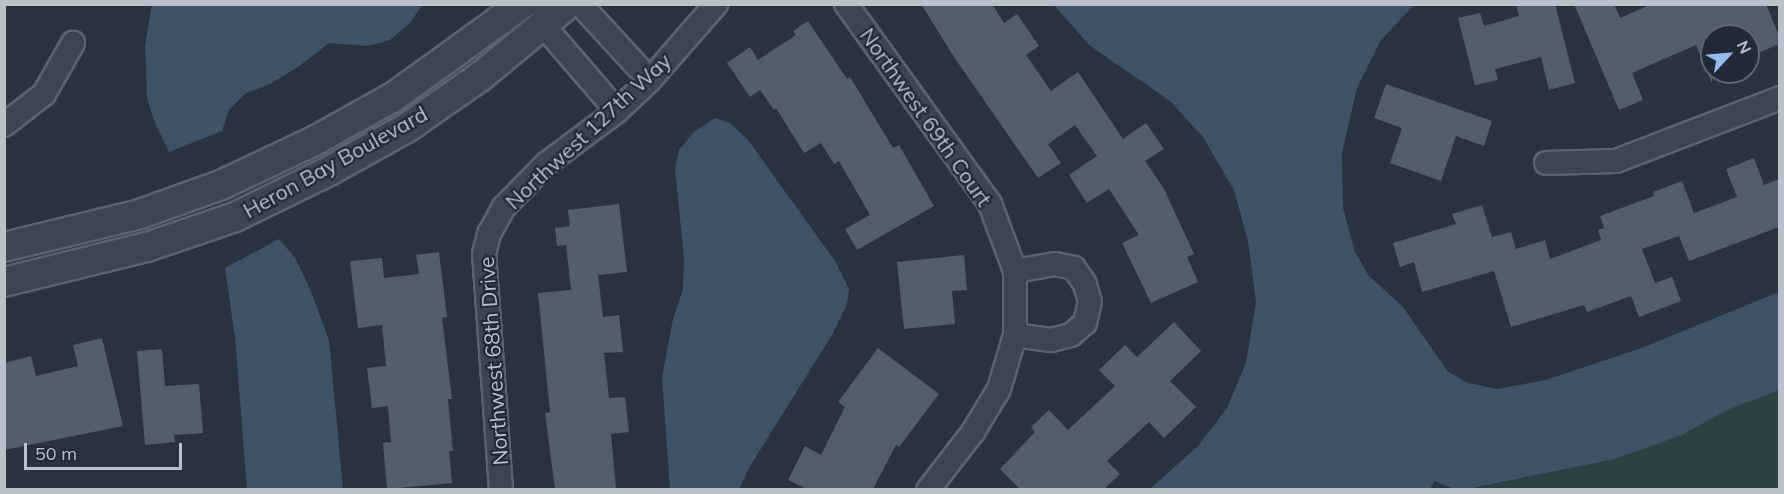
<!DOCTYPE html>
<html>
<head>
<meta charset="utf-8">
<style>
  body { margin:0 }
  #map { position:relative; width:1784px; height:494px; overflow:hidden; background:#293340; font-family:Mulish,sans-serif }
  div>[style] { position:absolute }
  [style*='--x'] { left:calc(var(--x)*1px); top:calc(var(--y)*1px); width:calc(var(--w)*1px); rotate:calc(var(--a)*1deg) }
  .green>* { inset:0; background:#2c4142 }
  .water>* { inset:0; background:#405268 }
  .building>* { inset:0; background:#525e6b }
  .roads { filter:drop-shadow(2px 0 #5b636e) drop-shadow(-2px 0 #5b636e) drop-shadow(0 2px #5b636e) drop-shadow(0 -2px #5b636e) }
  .minor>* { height:22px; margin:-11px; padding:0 11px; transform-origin:11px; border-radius:11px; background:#3d4550 }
  .tertiary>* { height:28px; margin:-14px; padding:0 14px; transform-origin:14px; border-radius:14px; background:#3d4550 }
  span { translate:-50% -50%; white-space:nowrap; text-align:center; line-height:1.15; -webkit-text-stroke:4.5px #212a36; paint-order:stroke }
  .street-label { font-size:21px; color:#bac1ca }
  .frame { position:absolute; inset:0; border:6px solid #bac1ca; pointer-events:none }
  .north { position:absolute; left:1700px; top:24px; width:60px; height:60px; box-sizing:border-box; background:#212a36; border:2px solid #5e6671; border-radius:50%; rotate:64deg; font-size:16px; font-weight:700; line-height:24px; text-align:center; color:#bac1ca }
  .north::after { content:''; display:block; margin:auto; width:21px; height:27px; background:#99bcf0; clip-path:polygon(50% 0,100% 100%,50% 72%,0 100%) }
  .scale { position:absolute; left:24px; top:443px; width:158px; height:27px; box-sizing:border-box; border:3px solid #bac1ca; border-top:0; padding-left:8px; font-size:18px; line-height:21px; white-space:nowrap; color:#bac1ca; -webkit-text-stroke:4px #212a36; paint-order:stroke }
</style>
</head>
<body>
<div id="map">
  <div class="green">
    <div style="clip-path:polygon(1779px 390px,1779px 489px,1468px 490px,1615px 459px,1682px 435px,1727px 410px)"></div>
  </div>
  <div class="water">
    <div style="clip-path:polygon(152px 4px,422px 4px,422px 5px,410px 23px,390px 40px,368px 46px,329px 43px,298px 67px,270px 84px,246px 93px,229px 110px,222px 131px,169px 152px,155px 123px,147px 98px,145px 46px)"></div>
    <div style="clip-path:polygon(1054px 5px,1414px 5px,1381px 40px,1357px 88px,1342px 153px,1343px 208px,1355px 252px,1369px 276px,1403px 307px,1448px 372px,1468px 383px,1497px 389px,1546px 380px,1639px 349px,1779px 292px,1779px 390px,1727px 410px,1682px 435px,1615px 459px,1468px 489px,1454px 489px,1434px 481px,1430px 490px,1150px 489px,1198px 446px,1227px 408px,1246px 363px,1256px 302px,1248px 241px,1234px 190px,1203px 137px,1170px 101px,1089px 45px)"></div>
    <div style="clip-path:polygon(715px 118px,730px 123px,748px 140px,835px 261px,849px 289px,847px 304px,832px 335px,750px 466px,739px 489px,670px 489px,662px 377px,673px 319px,683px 289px,684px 259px,675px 168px,679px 150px,694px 132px)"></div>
    <div style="clip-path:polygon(279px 239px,295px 258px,310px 289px,329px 340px,343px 489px,247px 489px,235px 337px,225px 268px)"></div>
  </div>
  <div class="building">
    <div style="clip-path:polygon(921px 4px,992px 4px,1004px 23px,1017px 14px,1039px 46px,1026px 55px,1051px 91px,1078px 72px,1123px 139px,1146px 123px,1164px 149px,1145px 161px,1164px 189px,1194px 254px,1187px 257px,1198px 282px,1151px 303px,1122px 243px,1139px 235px,1109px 189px,1087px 203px,1069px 175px,1097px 156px,1075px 125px,1048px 144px,1061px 163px,1038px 178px,954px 57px)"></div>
    <div style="clip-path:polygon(1516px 4px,1555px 4px,1575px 83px,1549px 90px,1541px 57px,1495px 69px,1498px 80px,1475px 85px,1458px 18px,1480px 13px,1484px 26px,1519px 16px)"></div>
    <div style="clip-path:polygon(1574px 4px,1614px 4px,1620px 18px,1652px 4px,1766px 4px,1779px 36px,1779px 44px,1754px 55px,1748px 36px,1712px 36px,1712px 83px,1696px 45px,1632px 73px,1643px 100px,1619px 110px)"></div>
    <div style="clip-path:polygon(808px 21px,847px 79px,850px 77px,893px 148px,899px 145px,934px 206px,857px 250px,845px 229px,870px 215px,839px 161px,834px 164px,821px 143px,804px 153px,776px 108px,774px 110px,760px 90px,750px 97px,727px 63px,750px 47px,758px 60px,796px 35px,793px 31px)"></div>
    <div style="clip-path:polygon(1386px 84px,1492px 121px,1484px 146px,1456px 136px,1441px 181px,1390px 163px,1402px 128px,1374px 118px)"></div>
    <div style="clip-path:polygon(1754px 158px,1764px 185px,1779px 179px,1779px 227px,1689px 261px,1679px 236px,1642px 249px,1655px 283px,1672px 277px,1681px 301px,1639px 317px,1631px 296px,1587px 312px,1584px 305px,1511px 327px,1494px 271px,1422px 292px,1414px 262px,1400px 267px,1393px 243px,1456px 224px,1452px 214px,1482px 205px,1492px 237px,1511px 232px,1516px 249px,1545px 240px,1550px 259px,1601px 240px,1598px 230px,1604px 228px,1600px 216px,1654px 196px,1653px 192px,1682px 181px,1694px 213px,1737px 197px,1726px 169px)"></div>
    <div style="clip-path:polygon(619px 204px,627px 272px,598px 275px,603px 317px,619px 315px,623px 352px,604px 353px,609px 398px,625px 397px,629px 432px,611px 434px,616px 489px,555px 489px,545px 413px,550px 412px,538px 293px,571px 290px,566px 245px,557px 246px,555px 228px,570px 226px,568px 210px)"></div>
    <div style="clip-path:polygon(439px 252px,447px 317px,442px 318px,452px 399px,448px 399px,453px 451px,449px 451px,452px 483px,387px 489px,383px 443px,391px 442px,388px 406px,372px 408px,367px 368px,386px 366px,382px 325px,358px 328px,350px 261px,382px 258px,384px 278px,419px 274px,416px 255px)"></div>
    <div style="clip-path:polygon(964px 255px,967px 290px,952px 291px,955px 324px,904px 329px,897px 262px)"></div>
    <div style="clip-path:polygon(1174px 322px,1201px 351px,1170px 381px,1196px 407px,1164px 438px,1149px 422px,1107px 461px,1120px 474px,1104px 489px,1020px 489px,1000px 469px,1035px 432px,1031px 427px,1049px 410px,1068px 430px,1115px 386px,1099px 370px,1125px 345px,1137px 357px)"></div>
    <div style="clip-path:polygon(102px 338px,123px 426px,4px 450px,4px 363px,31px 356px,36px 376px,78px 366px,73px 345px)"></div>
    <div style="clip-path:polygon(878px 348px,939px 394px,899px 447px,896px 445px,873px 489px,807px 489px,788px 480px,805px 446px,821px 455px,845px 407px,838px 402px)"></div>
    <div style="clip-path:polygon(162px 349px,165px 386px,199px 384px,203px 433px,174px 435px,175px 442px,145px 445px,137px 351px)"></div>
  </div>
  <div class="roads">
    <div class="minor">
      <div style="--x:544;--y:4;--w:21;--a:93"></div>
      <div style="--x:543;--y:25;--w:113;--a:49.3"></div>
      <div style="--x:580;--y:4;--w:103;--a:47.4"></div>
      <div style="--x:846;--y:4;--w:246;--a:54.2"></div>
      <div style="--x:990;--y:204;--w:72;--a:69.5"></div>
      <div style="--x:1015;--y:271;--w:64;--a:90"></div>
      <div style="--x:1015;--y:335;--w:56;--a:106.5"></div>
      <div style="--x:999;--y:389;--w:50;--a:121.2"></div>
      <div style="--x:973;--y:432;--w:73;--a:127.8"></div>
      <div style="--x:4;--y:125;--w:51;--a:-37.8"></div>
      <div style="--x:44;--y:94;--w:59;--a:-60.4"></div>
      <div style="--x:1546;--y:163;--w:70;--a:-1.6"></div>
      <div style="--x:1616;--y:161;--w:176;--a:-21"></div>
      <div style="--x:1015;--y:335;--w:36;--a:8"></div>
      <div style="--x:1051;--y:340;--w:21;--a:-14"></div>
      <div style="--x:1071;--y:335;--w:18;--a:-41"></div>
      <div style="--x:1085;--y:323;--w:22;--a:-77"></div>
      <div style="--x:1090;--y:302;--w:19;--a:-106"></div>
      <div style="--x:1085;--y:284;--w:19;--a:-125"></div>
      <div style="--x:1074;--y:268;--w:19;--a:-168"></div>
      <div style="--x:1055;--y:264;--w:41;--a:170.1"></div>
      <div style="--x:501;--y:490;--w:237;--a:-94.1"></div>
      <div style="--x:484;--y:254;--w:21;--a:-76"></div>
      <div style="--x:489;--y:234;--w:31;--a:-61"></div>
      <div style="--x:504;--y:207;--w:60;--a:-45.7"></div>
      <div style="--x:546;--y:164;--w:89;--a:-36.7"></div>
      <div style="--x:617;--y:111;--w:45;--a:-43.2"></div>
      <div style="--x:650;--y:80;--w:101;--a:-49"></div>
    </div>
    <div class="tertiary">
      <div style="--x:4;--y:247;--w:140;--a:-13.6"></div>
      <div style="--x:140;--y:214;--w:86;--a:-19.7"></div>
      <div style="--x:221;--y:185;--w:105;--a:-25.3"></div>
      <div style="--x:316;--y:140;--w:90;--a:-29.1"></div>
      <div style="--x:395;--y:96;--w:157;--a:-35.9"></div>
      <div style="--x:4;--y:282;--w:147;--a:-13.8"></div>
      <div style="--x:147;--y:247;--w:93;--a:-18.8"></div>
      <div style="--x:235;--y:217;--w:105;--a:-26.1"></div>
      <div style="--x:329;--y:171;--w:90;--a:-29.1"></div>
      <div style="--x:408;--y:127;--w:89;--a:-34.9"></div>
      <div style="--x:481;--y:76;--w:113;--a:-39.6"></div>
    </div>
  </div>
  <div class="street-label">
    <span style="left:926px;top:117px;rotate:55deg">Northwest 69th Court</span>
    <span style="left:588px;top:131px;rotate:-43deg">Northwest 127th Way</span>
    <span style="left:335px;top:162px;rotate:-29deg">Heron Bay Boulevard</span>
    <span style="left:493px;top:361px;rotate:-94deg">Northwest 68th Drive</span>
  </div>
  <div class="frame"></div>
  <div class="north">N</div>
  <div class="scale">50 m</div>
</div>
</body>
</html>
